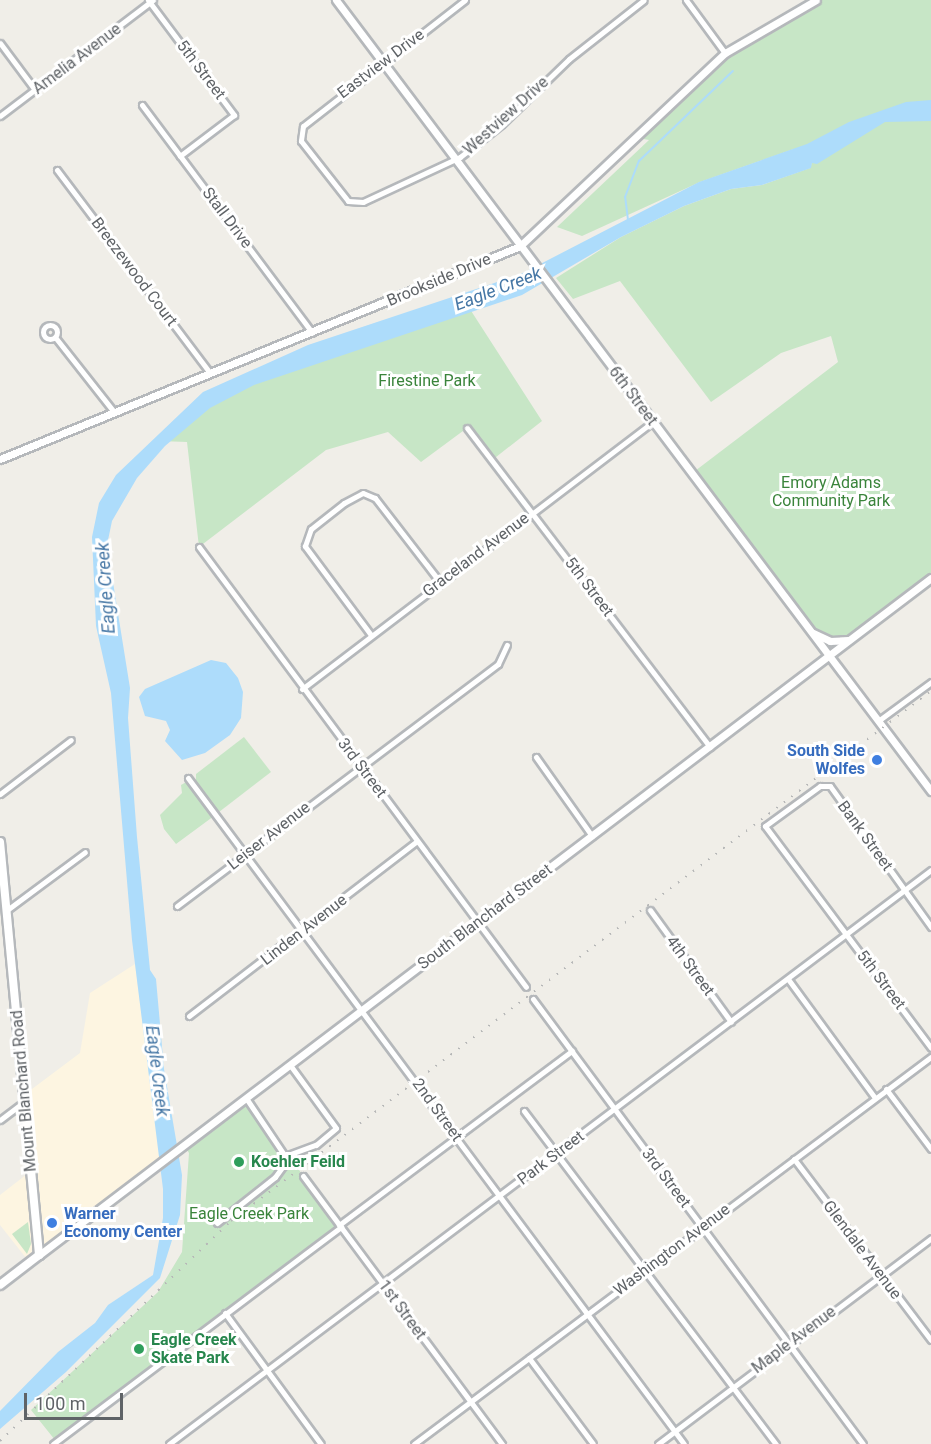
<!DOCTYPE html>
<html>
<head>
<meta charset="utf-8">
<style>
  body { margin:0 }
  #map { position:relative; width:931px; height:1444px; overflow:hidden; background:#f0eee8; font-family:Roboto,sans-serif }
  div>[style] { position:absolute }
  [style*='--x'] { left:calc(var(--x)*1px); top:calc(var(--y)*1px); width:calc(var(--w)*1px); rotate:calc(var(--a)*1deg) }
  .commercial>* { inset:0; background:#fdf5e1 }
  .green>* { inset:0; background:#c7e6c6 }
  .water>* { inset:0; background:#addcfb }
  .stream>* { height:2px; margin:-1px; padding:0 1px; transform-origin:1px; border-radius:1px; background:#addcfb }
  .roads { filter:drop-shadow(2px 0 #b5b8bb) drop-shadow(-2px 0 #b5b8bb) drop-shadow(0 2px #b5b8bb) drop-shadow(0 -2px #b5b8bb) }
  .minor>* { height:5px; margin:-2.5px; padding:0 2.5px; transform-origin:2.5px; border-radius:2.5px; background:#fff }
  .minor>.ring { margin:-2.5px; padding:0; box-sizing:content-box; background:none; border:5px solid #fff; border-radius:50% }
  .tertiary>* { height:7px; margin:-3.5px; padding:0 3.5px; transform-origin:3.5px; border-radius:3.5px; background:#fff }
  .secondary>* { height:8px; margin:-4px; padding:0 4px; transform-origin:4px; border-radius:4px; background:#fff }
  .rail>* { height:2px; margin-top:-1px; transform-origin:0; background:repeating-linear-gradient(90deg,#b6b7b7 0 1.5px,transparent 0 9.5px) }
  .dots>* { width:16px; height:16px; translate:-50% -50%; box-sizing:border-box; border:3px solid #fff; border-radius:50% }
  span { translate:-50% -50%; white-space:nowrap; text-align:center; line-height:1.15; -webkit-text-stroke:6px #fff; paint-order:stroke }
  .street-label { font-size:16px; color:#5f6367 }
  .park-label { font-size:16px; color:#3a843b }
  .shop-label { font-size:16px; color:#366cbe; font-weight:700 }
  .right { translate:-100% -50%; text-align:right }
  .left { translate:0 -50%; text-align:left }
  .leisure-label { font-size:16px; color:#27864d; font-weight:700 }
  .water-label { font-size:18px; color:#4677a5; font-style:italic }
  .scale { position:absolute; left:24px; top:1393px; width:99px; height:27px; box-sizing:border-box; border:3px solid #5f6367; border-top:0; padding-left:8px; font-size:18px; line-height:21px; white-space:nowrap; color:#5f6367; -webkit-text-stroke:4px #fff; paint-order:stroke }
</style>
</head>
<body>
<div id="map">
  <div class="commercial">
    <div style="clip-path:polygon(135px 964px,160px 1159px,30px 1263px,0 1225px,0 1195px,31px 1171px,24px 1095px,80px 1053px,90px 993px)"></div>
  </div>
  <div class="green">
    <div style="clip-path:polygon(817px 0,931px 0,931px 578px,829px 656px,691px 474px,838px 362px,831px 336px,781px 353px,711px 402px,620px 281px,573px 299px,556px 278px,621px 237px,684px 206px,731px 189px,762px 185px,810px 168px,812px 163px,794px 149px,700px 182px,582px 236px,557px 227px,649px 140px,638px 138px,725px 53px)"></div>
    <div style="clip-path:polygon(466px 303px,542px 421px,491px 461px,467px 428px,421px 462px,388px 432px,326px 450px,199px 547px,187px 442px,159px 441px,215px 395px)"></div>
    <div style="clip-path:polygon(244px 737px,271px 772px,219px 812px,196px 782px,196px 774px)"></div>
    <div style="clip-path:polygon(188px 781px,214px 816px,176px 844px,164px 829px,160px 815px,182px 793px,181px 785px)"></div>
    <div style="clip-path:polygon(246px 1098px,341px 1227px,55px 1440px,31px 1410px,158px 1292px,182px 1252px,189px 1153px,184px 1145px)"></div>
    <div style="clip-path:polygon(28px 1222px,31px 1244px,27px 1254px,12px 1234px)"></div>
  </div>
  <div class="water">
    <div style="clip-path:polygon(931px 100px,931px 121px,885px 122px,817px 164px,812px 163px,811px 168px,762px 185px,731px 189px,684px 206px,621px 237px,522px 295px,254px 385px,210px 408px,165px 446px,137px 478px,112px 521px,107px 545px,130px 688px,128px 718px,137px 837px,150px 970px,156px 979px,164px 1069px,182px 1175px,180px 1215px,160px 1278px,66px 1372px,0 1429px,0 1411px,58px 1352px,95px 1323px,108px 1305px,153px 1275px,163px 1218px,163px 1189px,132px 940px,111px 693px,96px 626px,92px 537px,99px 503px,116px 475px,203px 392px,308px 345px,521px 274px,699px 182px,807px 144px,849px 122px,906px 102px)"></div>
    <div style="clip-path:polygon(211px 660px,226px 663px,238px 678px,243px 692px,241px 718px,230px 735px,205px 753px,182px 760px,165px 741px,170px 730px,166px 721px,145px 716px,139px 697px,145px 689px)"></div>
  </div>
  <div class="stream">
    <div style="--x:628;--y:220;--w:23;--a:-97"></div>
    <div style="--x:625;--y:197;--w:39;--a:-69"></div>
    <div style="--x:639;--y:161;--w:130;--a:-43.8"></div>
  </div>
  <div class="roads">
    <div class="minor">
      <div style="--x:148;--y:0;--w:144;--a:53.2"></div>
      <div style="--x:234;--y:115;--w:68;--a:142.8"></div>
      <div style="--x:465;--y:0;--w:205;--a:142.1"></div>
      <div style="--x:303;--y:126;--w:15;--a:98"></div>
      <div style="--x:301;--y:141;--w:76;--a:51.9"></div>
      <div style="--x:348;--y:201;--w:15;--a:4"></div>
      <div style="--x:363;--y:202;--w:107;--a:-24.9"></div>
      <div style="--x:460;--y:157;--w:53;--a:-38.2"></div>
      <div style="--x:502;--y:124;--w:93;--a:-44.1"></div>
      <div style="--x:569;--y:59;--w:95;--a:-38.2"></div>
      <div style="--x:686;--y:0;--w:66;--a:53.7"></div>
      <div style="--x:0;--y:43;--w:59;--a:53.3"></div>
      <div style="--x:142;--y:105;--w:284;--a:53.2"></div>
      <div style="--x:0;--y:116;--w:192;--a:-37.2"></div>
      <div style="--x:57;--y:170;--w:254;--a:53"></div>
      <div class="ring" style="left:43px;top:325px;width:9px;height:9px"></div>
      <div style="--x:55;--y:337;--w:95;--a:51.8"></div>
      <div style="--x:467;--y:428;--w:401;--a:52.7"></div>
      <div style="--x:199;--y:547;--w:548;--a:53.38"></div>
      <div style="--x:371;--y:635;--w:111;--a:-126.6"></div>
      <div style="--x:305;--y:546;--w:18;--a:-71"></div>
      <div style="--x:311;--y:529;--w:42;--a:-38.2"></div>
      <div style="--x:344;--y:503;--w:21;--a:-28"></div>
      <div style="--x:363;--y:493;--w:13;--a:23"></div>
      <div style="--x:375;--y:498;--w:106;--a:52.3"></div>
      <div style="--x:302;--y:689;--w:440;--a:-37.3"></div>
      <div style="--x:878;--y:721;--w:66;--a:-36.3"></div>
      <div style="--x:536;--y:757;--w:97;--a:54.7"></div>
      <div style="--x:188;--y:778;--w:830;--a:53.32"></div>
      <div style="--x:0;--y:794;--w:89;--a:-37.3"></div>
      <div style="--x:177;--y:906;--w:402;--a:-37"></div>
      <div style="--x:498;--y:664;--w:21;--a:-65"></div>
      <div style="--x:7;--y:910;--w:97;--a:-36.6"></div>
      <div style="--x:650;--y:910;--w:138;--a:54.1"></div>
      <div style="--x:931;--y:927;--w:173;--a:-125.6"></div>
      <div style="--x:830;--y:786;--w:10;--a:180"></div>
      <div style="--x:820;--y:786;--w:68;--a:144"></div>
      <div style="--x:765;--y:826;--w:277;--a:53.2"></div>
      <div style="--x:788;--y:979;--w:147;--a:53.8"></div>
      <div style="--x:533;--y:999;--w:554;--a:53.44"></div>
      <div style="--x:189;--y:1016;--w:287;--a:-37.5"></div>
      <div style="--x:886;--y:1089;--w:75;--a:53.1"></div>
      <div style="--x:246;--y:1098;--w:70;--a:56.1"></div>
      <div style="--x:524;--y:1111;--w:418;--a:52.9"></div>
      <div style="--x:0;--y:1120;--w:31;--a:-37"></div>
      <div style="--x:794;--y:1159;--w:227;--a:52.9"></div>
      <div style="--x:303;--y:1176;--w:334;--a:53.4"></div>
      <div style="--x:217;--y:1223;--w:74;--a:-38.4"></div>
      <div style="--x:275;--y:1177;--w:14;--a:-54"></div>
      <div style="--x:283;--y:1166;--w:10;--a:-79"></div>
      <div style="--x:285;--y:1156;--w:33;--a:-20"></div>
      <div style="--x:316;--y:1145;--w:26;--a:-40"></div>
      <div style="--x:336;--y:1128;--w:78;--a:-126.1"></div>
      <div style="--x:339;--y:1225;--w:291;--a:-36.8"></div>
      <div style="--x:225;--y:1313;--w:162;--a:53.8"></div>
      <div style="--x:529;--y:1358;--w:107;--a:53.3"></div>
      <div style="--x:53;--y:1444;--w:361;--a:-37"></div>
      <div style="--x:169;--y:1444;--w:954;--a:-36.99"></div>
      <div style="--x:414;--y:1444;--w:646;--a:-36.82"></div>
      <div style="--x:658;--y:1444;--w:342;--a:-37"></div>
    </div>
    <div class="tertiary">
      <div style="--x:336;--y:0;--w:990;--a:53.05"></div>
      <div style="--x:0;--y:459;--w:562;--a:-22.27"></div>
      <div style="--x:520;--y:246;--w:282;--a:-43.3"></div>
      <div style="--x:725;--y:53;--w:105;--a:-30.2"></div>
      <div style="--x:813;--y:633;--w:19;--a:25"></div>
      <div style="--x:830;--y:641;--w:18;--a:-3"></div>
      <div style="--x:39;--y:1255;--w:1120;--a:-37.2"></div>
    </div>
    <div class="secondary">
      <div style="--x:0;--y:842;--w:415;--a:84.6"></div>
      <div style="--x:39;--y:1255;--w:49;--a:142.4"></div>
    </div>
  </div>
  <div class="rail">
    <div style="--x:0;--y:1441;--w:319;--a:-43.6"></div>
    <div style="--x:231;--y:1221;--w:878;--a:-37.13"></div>
  </div>
  <div class="dots">
    <div style="left:877px;top:760px;background:#3f7fe0"></div>
    <div style="left:239px;top:1162px;background:#2e9e5b"></div>
    <div style="left:52px;top:1223px;background:#3f7fe0"></div>
    <div style="left:139px;top:1349px;background:#2e9e5b"></div>
  </div>
  <div class="street-label">
    <span style="left:77px;top:59px;rotate:-37deg">Amelia Avenue</span>
    <span style="left:381px;top:64px;rotate:-37deg">Eastview Drive</span>
    <span style="left:201px;top:70px;rotate:53deg">5th Street</span>
    <span style="left:506px;top:116px;rotate:-42deg">Westview Drive</span>
    <span style="left:227px;top:218px;rotate:53deg">Stall Drive</span>
    <span style="left:134px;top:272px;rotate:53deg">Breezewood Court</span>
    <span style="left:439px;top:280px;rotate:-23deg">Brookside Drive</span>
    <span style="left:633px;top:396px;rotate:53deg">6th Street</span>
    <span style="left:476px;top:555px;rotate:-37deg">Graceland Avenue</span>
    <span style="left:589px;top:587px;rotate:53deg">5th Street</span>
    <span style="left:362px;top:768px;rotate:53deg">3rd Street</span>
    <span style="left:269px;top:836px;rotate:-38deg">Leiser Avenue</span>
    <span style="left:865px;top:836px;rotate:54deg">Bank Street</span>
    <span style="left:485px;top:917px;rotate:-37deg">South Blanchard Street</span>
    <span style="left:304px;top:930px;rotate:-38deg">Linden Avenue</span>
    <span style="left:690px;top:966px;rotate:54deg">4th Street</span>
    <span style="left:881px;top:980px;rotate:53deg">5th Street</span>
    <span style="left:24px;top:1091px;rotate:-95deg">Mount Blanchard Road</span>
    <span style="left:437px;top:1110px;rotate:54deg">2nd Street</span>
    <span style="left:551px;top:1158px;rotate:-37deg">Park Street</span>
    <span style="left:666px;top:1178px;rotate:53deg">3rd Street</span>
    <span style="left:672px;top:1250px;rotate:-37deg">Washington Avenue</span>
    <span style="left:862px;top:1250px;rotate:53deg">Glendale Avenue</span>
    <span style="left:402px;top:1310px;rotate:54deg">1st Street</span>
    <span style="left:794px;top:1340px;rotate:-37deg">Maple Avenue</span>
  </div>
  <div class="park-label">
    <span style="left:427px;top:381px">Firestine Park</span>
    <span style="left:831px;top:492px">Emory Adams<br>Community Park</span>
    <span style="left:249px;top:1214px">Eagle Creek Park</span>
  </div>
  <div class="shop-label">
    <span class="right" style="left:865px;top:760px">South Side<br>Wolfes</span>
    <span class="left" style="left:64px;top:1223px">Warner<br>Economy Center</span>
  </div>
  <div class="leisure-label">
    <span class="left" style="left:251px;top:1162px">Koehler Feild</span>
    <span class="left" style="left:151px;top:1349px">Eagle Creek<br>Skate Park</span>
  </div>
  <div class="water-label">
    <span style="left:498px;top:289px;rotate:-21deg">Eagle Creek</span>
    <span style="left:106px;top:588px;rotate:-94deg">Eagle Creek</span>
    <span style="left:157px;top:1071px;rotate:83deg">Eagle Creek</span>
  </div>
  <div class="scale">100 m</div>
</div>
</body>
</html>
